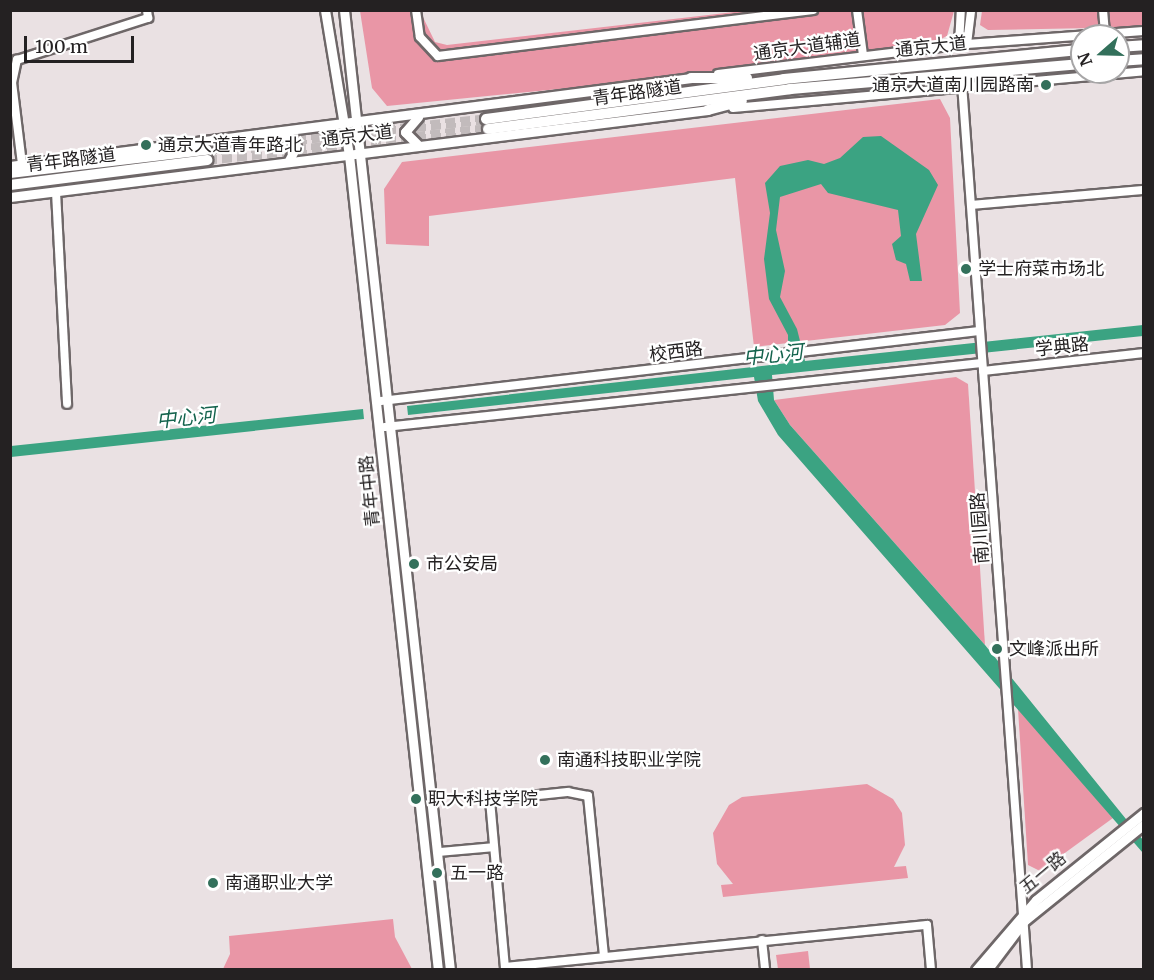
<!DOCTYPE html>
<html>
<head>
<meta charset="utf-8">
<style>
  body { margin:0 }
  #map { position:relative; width:1154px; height:980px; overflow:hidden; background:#eae1e3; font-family:Merriweather,"Noto Sans SC",serif }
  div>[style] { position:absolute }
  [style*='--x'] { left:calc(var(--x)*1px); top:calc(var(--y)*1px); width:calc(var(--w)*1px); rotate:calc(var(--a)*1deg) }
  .green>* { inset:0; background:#e996a6 }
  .water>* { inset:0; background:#3ba382 }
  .highway-tunnel>* { height:10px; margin-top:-5px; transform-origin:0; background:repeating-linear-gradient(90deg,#c2bbbc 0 10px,transparent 0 15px) }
  .roads { filter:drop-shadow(2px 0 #6e6768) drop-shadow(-2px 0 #6e6768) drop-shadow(0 2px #6e6768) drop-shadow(0 -2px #6e6768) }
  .minor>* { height:8px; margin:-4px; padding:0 4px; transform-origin:4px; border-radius:4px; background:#fff }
  .major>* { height:9px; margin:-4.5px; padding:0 4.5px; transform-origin:4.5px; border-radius:4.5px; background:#fff }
  .highway>* { height:10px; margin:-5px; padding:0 5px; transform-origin:5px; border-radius:5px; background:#fff }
  .dots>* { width:16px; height:16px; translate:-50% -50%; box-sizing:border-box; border:3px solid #fff; border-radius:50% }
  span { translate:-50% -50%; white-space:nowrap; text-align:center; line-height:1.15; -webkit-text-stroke:4.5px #fff; paint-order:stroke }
  .street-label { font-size:18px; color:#242122 }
  .poi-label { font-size:18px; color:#242122 }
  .right { translate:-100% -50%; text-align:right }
  .left { translate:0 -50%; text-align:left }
  .water-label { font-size:20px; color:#14634d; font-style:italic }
  .frame { position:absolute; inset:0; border:12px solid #242122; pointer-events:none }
  .north { position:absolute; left:1070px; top:24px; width:60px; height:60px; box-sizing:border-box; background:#fff; border:2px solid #a7a6a7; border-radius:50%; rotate:250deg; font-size:16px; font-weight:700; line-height:24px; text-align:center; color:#242122 }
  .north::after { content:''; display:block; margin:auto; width:21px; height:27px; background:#33705b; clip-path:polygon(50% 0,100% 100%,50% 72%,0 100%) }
  .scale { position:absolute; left:24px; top:36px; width:110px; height:27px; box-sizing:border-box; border:3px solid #242122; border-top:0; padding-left:8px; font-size:18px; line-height:21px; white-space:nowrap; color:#242122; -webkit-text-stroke:4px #fff; paint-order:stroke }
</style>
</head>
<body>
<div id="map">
  <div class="green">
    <div style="clip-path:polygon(360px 11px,420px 11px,435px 42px,447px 45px,743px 11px,954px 11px,947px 36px,937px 41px,629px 82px,387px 106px,372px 88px)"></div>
    <div style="clip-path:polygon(982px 11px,1143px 11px,1143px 27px,988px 30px,980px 25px)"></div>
    <div style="clip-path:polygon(940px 99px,950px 118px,960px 313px,945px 325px,754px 347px,735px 178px,429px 216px,429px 246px,386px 244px,384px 189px,402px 162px)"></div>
    <div style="clip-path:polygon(956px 377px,968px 384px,985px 645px,790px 425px,774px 400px)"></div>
    <div style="clip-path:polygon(1018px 709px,1113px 818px,1040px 871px,1028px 865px)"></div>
    <div style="clip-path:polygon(867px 784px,893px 799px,902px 813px,905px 845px,894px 867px,906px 866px,908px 878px,723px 897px,721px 885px,733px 884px,717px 864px,713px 833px,729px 805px,742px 797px)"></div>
    <div style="clip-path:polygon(393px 919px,395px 937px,412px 969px,223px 969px,230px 954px,229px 936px)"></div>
    <div style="clip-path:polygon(808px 951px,810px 969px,778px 969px,776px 955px)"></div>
  </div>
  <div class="water">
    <div style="clip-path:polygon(881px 136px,929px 170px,938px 185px,916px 234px,922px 281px,910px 281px,906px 264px,896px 260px,892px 244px,901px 236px,898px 210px,828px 193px,821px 184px,780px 197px,776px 230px,785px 271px,780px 297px,797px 329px,805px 361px,1143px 325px,1143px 336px,772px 375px,774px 400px,790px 425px,985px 645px,1143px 840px,1143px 853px,778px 435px,758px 401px,754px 377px,408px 415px,407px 406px,788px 363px,788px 335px,769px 299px,764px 259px,770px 213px,765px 183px,780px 166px,808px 160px,824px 164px,840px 158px,863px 137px)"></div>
    <div style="clip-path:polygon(363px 409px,364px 419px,11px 457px,11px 446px)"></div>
  </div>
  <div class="highway-tunnel">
    <div style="--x:207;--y:150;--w:281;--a:-6.3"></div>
    <div style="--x:207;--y:160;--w:283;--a:-6.3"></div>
  </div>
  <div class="roads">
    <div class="minor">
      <div style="--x:416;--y:10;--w:27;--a:82"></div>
      <div style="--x:420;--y:37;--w:26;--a:47"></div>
      <div style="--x:438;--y:56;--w:378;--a:-7"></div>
      <div style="--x:857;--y:10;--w:45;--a:82.4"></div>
      <div style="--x:1103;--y:10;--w:24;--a:85"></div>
      <div style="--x:967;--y:44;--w:34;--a:-83"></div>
      <div style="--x:959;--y:45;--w:35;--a:-87"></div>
      <div style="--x:718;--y:74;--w:251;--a:-6.9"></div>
      <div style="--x:967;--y:44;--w:177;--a:-4.2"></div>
      <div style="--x:962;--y:84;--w:888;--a:85.8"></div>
      <div style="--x:733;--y:108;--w:413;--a:-5.1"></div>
      <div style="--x:22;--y:164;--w:82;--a:-97"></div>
      <div style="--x:12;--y:83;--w:24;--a:-78"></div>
      <div style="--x:17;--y:60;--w:138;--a:-17.8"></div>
      <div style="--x:148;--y:18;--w:8;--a:-97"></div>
      <div style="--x:56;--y:192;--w:212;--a:87"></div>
      <div style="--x:972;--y:205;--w:173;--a:-5"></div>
      <div style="--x:983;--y:371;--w:162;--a:-6.4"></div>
      <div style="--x:381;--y:401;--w:602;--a:-6.68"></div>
      <div style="--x:385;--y:427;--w:600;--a:-6.12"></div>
      <div style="--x:439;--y:852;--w:55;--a:-5.2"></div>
      <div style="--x:762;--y:940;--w:30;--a:84"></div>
      <div style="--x:604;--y:956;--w:161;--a:-95.7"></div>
      <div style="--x:588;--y:796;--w:20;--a:-169"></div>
      <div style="--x:568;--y:792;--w:78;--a:174.1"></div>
      <div style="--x:490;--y:800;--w:168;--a:84.9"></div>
      <div style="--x:505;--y:967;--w:424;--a:-5.7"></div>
      <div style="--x:927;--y:925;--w:45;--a:84.9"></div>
    </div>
    <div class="major">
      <div style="--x:325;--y:10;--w:147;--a:80.6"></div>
      <div style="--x:349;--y:155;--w:820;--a:83.77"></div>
      <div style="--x:344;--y:10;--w:966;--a:83.7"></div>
      <div style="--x:282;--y:131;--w:21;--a:49"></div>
      <div style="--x:296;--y:147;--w:15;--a:118"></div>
      <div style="--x:417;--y:144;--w:17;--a:-135"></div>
      <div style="--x:405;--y:132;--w:20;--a:-49"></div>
      <div style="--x:10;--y:166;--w:687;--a:-7.36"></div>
      <div style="--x:10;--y:197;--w:703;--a:-7.1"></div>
      <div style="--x:976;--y:970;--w:92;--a:-49.4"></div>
      <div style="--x:1036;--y:900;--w:139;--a:-38.9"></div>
      <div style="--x:987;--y:970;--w:61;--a:-52.9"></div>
      <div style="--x:1024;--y:921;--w:154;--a:-38.9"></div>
    </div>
    <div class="highway">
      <div style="--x:1118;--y:47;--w:26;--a:-4"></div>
      <div style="--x:1118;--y:61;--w:26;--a:-4"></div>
      <div style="--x:691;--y:78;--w:56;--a:0"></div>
      <div style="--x:708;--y:110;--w:35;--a:-15"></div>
      <div style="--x:486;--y:119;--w:301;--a:-7.6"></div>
      <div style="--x:784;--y:79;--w:299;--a:-5.6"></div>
      <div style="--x:488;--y:129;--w:305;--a:-7.5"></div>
      <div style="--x:790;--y:89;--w:293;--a:-4.9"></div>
      <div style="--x:10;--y:173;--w:198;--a:-6.7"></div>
      <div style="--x:10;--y:185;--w:199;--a:-7.2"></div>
    </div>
  </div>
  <div class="dots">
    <div style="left:1046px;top:85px;background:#33705b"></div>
    <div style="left:146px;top:145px;background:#33705b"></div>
    <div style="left:966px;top:269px;background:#33705b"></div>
    <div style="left:414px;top:564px;background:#33705b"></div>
    <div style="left:997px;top:649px;background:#33705b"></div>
    <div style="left:545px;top:760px;background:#33705b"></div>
    <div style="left:416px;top:799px;background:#33705b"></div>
    <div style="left:437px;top:873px;background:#33705b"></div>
    <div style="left:213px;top:883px;background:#33705b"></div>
  </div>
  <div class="street-label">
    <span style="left:807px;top:47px;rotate:-8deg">通京大道辅道</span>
    <span style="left:931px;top:47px;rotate:-6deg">通京大道</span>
    <span style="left:637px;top:93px;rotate:-8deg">青年路隧道</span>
    <span style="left:357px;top:136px;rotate:-7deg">通京大道</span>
    <span style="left:71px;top:160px;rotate:-7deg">青年路隧道</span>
    <span style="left:1062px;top:347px;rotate:-6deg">学典路</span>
    <span style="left:676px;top:352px;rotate:-7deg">校西路</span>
    <span style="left:370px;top:491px;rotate:-96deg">青年中路</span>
    <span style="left:980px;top:528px;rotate:-94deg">南川园路</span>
    <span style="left:1043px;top:873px;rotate:-40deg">五一路</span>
  </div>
  <div class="poi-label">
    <span class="right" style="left:1034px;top:85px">通京大道南川园路南</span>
    <span class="left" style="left:158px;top:145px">通京大道青年路北</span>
    <span class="left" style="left:978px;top:269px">学士府菜市场北</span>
    <span class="left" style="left:426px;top:564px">市公安局</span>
    <span class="left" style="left:1009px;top:649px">文峰派出所</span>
    <span class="left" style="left:557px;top:760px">南通科技职业学院</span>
    <span class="left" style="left:428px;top:799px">职大·科技学院</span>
    <span class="left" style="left:450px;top:873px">五一路</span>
    <span class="left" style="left:225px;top:883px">南通职业大学</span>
  </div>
  <div class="water-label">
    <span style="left:773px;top:354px;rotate:-6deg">中心河</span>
    <span style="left:186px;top:417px;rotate:-6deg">中心河</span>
  </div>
  <div class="frame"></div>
  <div class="north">N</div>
  <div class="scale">100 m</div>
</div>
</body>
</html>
